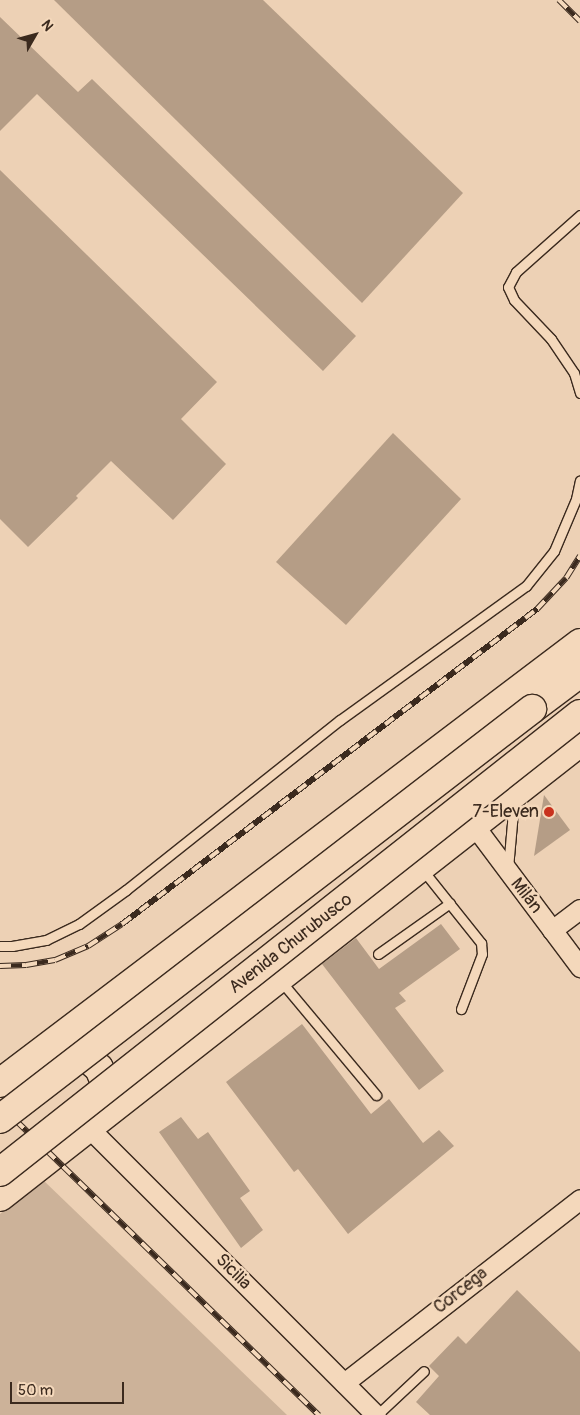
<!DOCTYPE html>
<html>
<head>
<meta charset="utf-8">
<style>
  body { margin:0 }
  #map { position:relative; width:580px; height:1415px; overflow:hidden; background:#edd1b5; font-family:Pangolin,sans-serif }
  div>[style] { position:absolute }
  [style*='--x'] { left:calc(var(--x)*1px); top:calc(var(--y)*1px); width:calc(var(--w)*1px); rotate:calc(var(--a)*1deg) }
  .green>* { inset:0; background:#ccb299 }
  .building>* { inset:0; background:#b59d86 }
  .roads { filter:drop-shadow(1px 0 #3b2a1e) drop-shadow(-1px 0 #3b2a1e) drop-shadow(0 1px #3b2a1e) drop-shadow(0 -1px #3b2a1e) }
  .service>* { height:9px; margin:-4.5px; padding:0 4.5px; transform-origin:4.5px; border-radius:4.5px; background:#f4d8bb }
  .minor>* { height:19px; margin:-9.5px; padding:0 9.5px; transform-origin:9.5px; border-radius:9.5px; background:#f4d8bb }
  .primary>* { height:28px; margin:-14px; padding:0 14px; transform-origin:14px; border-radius:14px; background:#f4d8bb }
  .trunk>* { height:28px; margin:-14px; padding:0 14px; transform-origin:14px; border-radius:14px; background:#f4d8bb }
  .rail>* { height:5.5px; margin-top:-2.75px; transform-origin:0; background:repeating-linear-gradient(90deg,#f4d8bb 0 11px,#3b2a1e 0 22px); box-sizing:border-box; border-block:1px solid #3b2a1e }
  .bridges { filter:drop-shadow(1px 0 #3b2a1e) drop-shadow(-1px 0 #3b2a1e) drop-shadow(0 1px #3b2a1e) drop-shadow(0 -1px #3b2a1e) }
  .trunk-bridge>* { height:28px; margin:-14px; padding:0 14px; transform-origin:14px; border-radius:14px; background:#f4d8bb }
  .dots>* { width:14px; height:14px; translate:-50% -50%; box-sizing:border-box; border:2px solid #f4d8bb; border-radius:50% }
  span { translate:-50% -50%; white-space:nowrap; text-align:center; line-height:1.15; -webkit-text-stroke:5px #f4d8bb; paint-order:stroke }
  .poi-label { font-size:18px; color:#3b2a1e }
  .right { translate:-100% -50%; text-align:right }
  .street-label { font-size:18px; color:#3b2a1e }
  .north { position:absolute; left:10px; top:10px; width:50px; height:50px; -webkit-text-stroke:4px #f4d8bb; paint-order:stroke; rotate:52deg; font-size:14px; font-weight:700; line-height:20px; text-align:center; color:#3b2a1e }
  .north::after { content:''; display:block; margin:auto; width:18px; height:22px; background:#3b2a1e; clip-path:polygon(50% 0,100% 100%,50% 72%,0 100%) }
  .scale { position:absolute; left:10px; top:1382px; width:114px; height:22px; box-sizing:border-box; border:2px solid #3b2a1e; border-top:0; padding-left:6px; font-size:15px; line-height:18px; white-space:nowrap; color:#3b2a1e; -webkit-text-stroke:4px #f4d8bb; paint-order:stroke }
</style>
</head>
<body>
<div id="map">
  <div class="green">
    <div style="clip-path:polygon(43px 1180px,287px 1415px,0 1415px,0 1214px)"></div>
  </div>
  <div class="building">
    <div style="clip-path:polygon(54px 0,263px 0,463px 193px,362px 303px)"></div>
    <div style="clip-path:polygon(0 17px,78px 92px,92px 79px,356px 336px,323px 371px,37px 94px,0 131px)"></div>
    <div style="clip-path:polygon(0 170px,217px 382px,181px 419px,226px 464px,173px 520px,111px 461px,76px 496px,78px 498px,28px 547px,0 519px)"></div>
    <div style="clip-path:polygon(393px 433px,461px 499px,346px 625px,276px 562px)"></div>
    <div style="clip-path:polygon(544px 795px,570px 830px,534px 856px)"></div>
    <div style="clip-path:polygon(441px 924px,460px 949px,399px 993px,406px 1001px,395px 1008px,444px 1071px,419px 1090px,322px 964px,356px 938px,379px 969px)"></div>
    <div style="clip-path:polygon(302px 1024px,371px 1114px,389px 1099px,423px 1143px,439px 1130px,454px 1146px,348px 1234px,298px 1169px,294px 1172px,226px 1082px)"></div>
    <div style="clip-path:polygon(181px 1117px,198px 1139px,208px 1132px,250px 1191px,240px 1198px,263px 1230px,241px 1248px,159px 1132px)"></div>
    <div style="clip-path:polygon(517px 1290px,580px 1352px,580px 1415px,430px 1415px,416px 1402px,439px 1376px,429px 1366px,458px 1336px,466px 1344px)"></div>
  </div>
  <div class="roads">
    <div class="service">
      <div style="--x:580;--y:215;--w:86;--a:138.3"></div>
      <div style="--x:516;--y:272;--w:17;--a:118"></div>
      <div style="--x:508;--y:287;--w:14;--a:65"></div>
      <div style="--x:514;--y:300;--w:54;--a:46.5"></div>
      <div style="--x:551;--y:339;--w:41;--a:55.9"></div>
      <div style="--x:574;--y:373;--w:21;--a:73"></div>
      <div style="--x:508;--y:868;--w:67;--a:-84.9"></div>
      <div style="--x:422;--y:869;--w:95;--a:51.4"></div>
      <div style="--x:481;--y:943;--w:11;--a:85"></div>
      <div style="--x:482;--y:954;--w:59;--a:110.9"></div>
      <div style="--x:0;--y:946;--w:12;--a:0"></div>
      <div style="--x:12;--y:946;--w:35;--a:-10"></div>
      <div style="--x:46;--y:940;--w:37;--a:-26"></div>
      <div style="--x:79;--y:924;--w:58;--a:-35.9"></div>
      <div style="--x:126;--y:890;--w:273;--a:-38.5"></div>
      <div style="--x:340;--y:720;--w:229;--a:-35.8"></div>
      <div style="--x:526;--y:586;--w:45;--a:-51.3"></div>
      <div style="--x:554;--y:551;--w:56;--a:-67.1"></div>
      <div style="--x:576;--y:499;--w:19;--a:-78"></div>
      <div style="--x:378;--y:954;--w:88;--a:-35.3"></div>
      <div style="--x:280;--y:980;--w:150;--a:50.1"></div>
      <div style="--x:377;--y:1415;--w:64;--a:-43.1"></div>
    </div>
    <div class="minor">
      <div style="--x:473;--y:824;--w:179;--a:53.2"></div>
      <div style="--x:552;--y:930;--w:35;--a:-37"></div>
      <div style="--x:90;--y:1129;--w:404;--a:45"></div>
      <div style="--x:344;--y:1383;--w:299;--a:-37.9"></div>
    </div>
    <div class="primary">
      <div style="--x:64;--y:1045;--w:11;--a:15"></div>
      <div style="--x:75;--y:1048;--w:31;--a:40"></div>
      <div style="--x:99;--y:1068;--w:16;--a:68"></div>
      <div style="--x:105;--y:1083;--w:27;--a:92"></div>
      <div style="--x:0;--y:1083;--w:728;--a:-37.18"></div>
      <div style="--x:0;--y:1197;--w:737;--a:-38.11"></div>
    </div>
    <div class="trunk">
      <div style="--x:532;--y:709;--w:60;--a:-36.9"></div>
    </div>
  </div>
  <div class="rail">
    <div style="--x:559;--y:0;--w:30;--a:45"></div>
    <div style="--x:0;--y:966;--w:26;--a:-2"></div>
    <div style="--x:26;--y:965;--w:29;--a:-10"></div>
    <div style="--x:55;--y:960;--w:36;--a:-23"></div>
    <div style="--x:88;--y:946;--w:40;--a:-32.9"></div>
    <div style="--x:122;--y:924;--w:521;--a:-37.2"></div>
    <div style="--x:537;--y:609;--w:42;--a:-46.9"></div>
    <div style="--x:566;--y:578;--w:26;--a:-58"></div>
    <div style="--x:0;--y:1105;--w:445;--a:44.2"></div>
  </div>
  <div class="bridges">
    <div class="trunk-bridge">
      <div style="--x:0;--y:1119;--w:672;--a:-37.62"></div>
      <div style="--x:0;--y:1172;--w:739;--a:-38.3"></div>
    </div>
  </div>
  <div class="dots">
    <div style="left:549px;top:812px;background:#c8321e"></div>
  </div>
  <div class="poi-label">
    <span class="right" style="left:539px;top:812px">7-Eleven</span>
  </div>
  <div class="street-label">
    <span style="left:526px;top:896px;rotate:52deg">Milán</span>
    <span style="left:291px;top:944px;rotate:-38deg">Avenida Churubusco</span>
    <span style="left:233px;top:1272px;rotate:45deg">Sicilia</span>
    <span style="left:461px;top:1291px;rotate:-38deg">Corcega</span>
  </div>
  <div class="north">N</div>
  <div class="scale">50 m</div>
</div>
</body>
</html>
